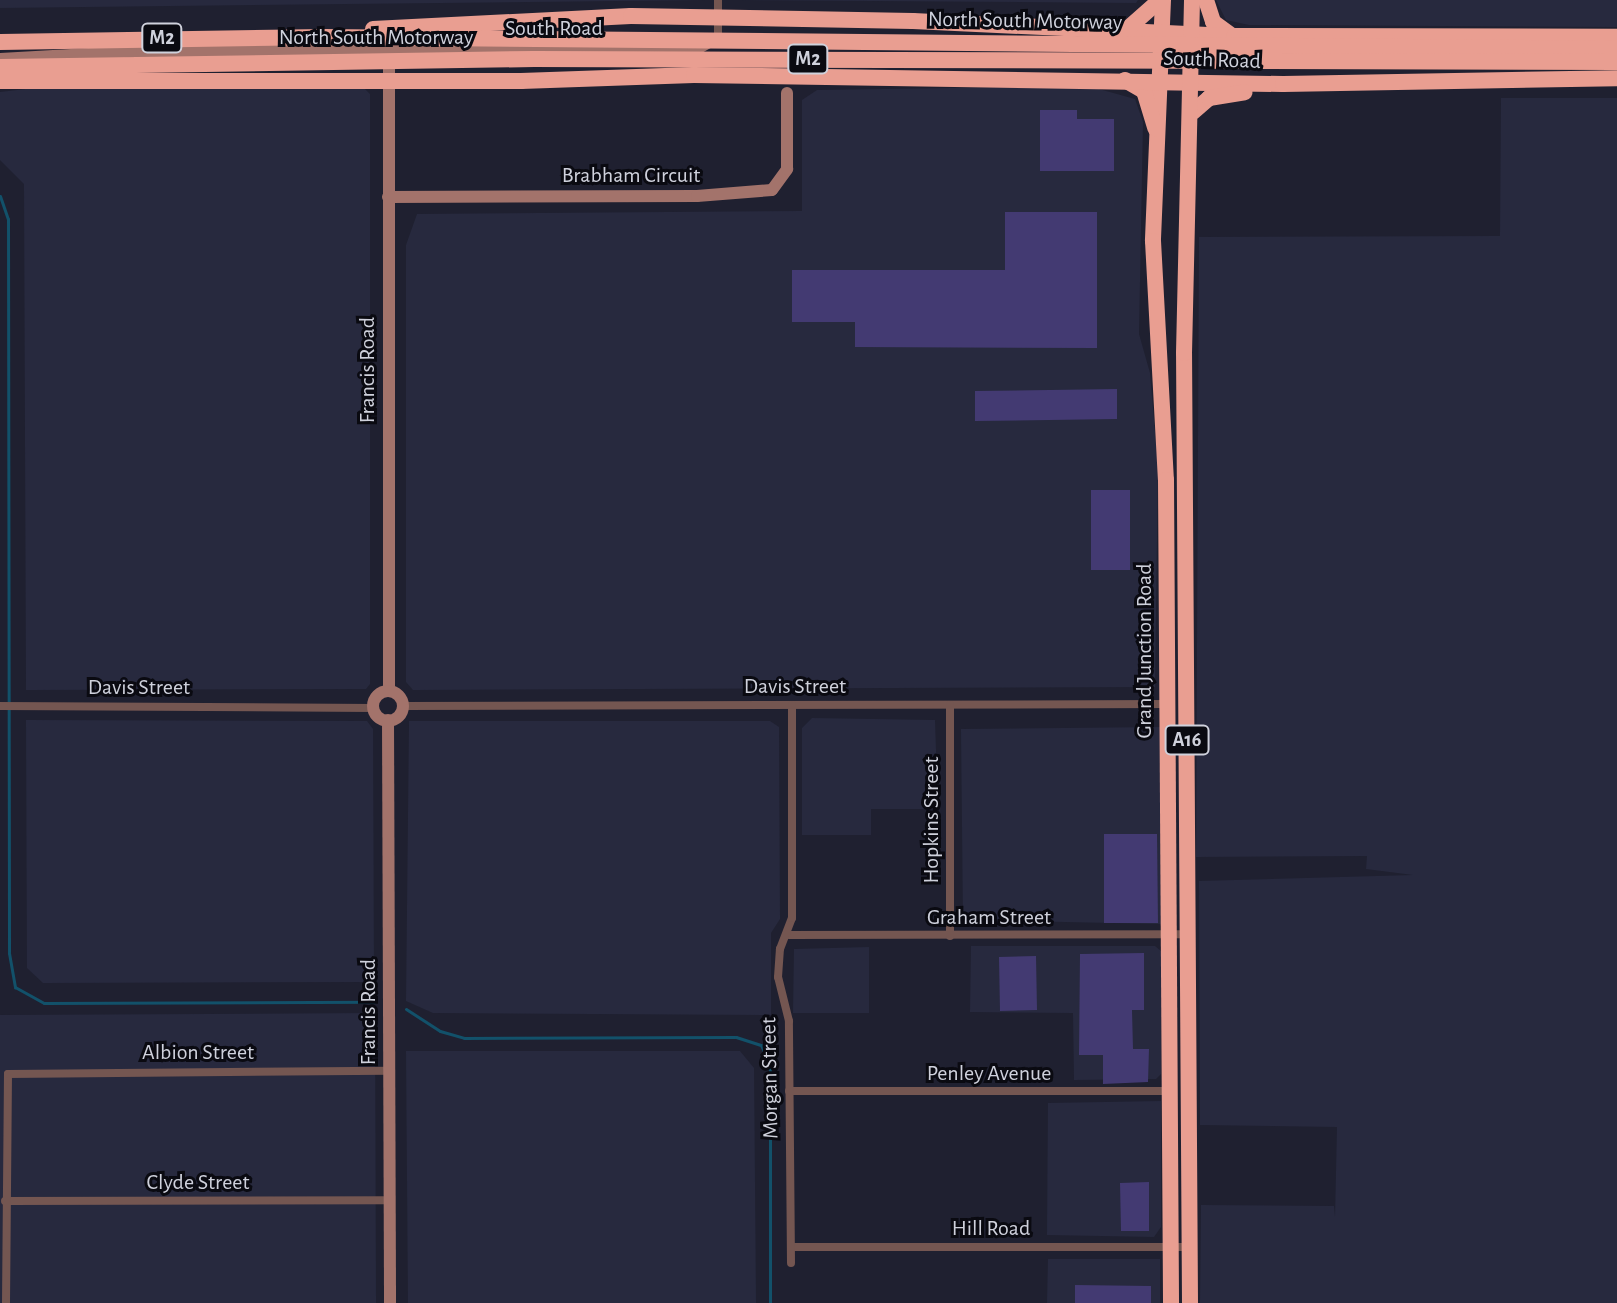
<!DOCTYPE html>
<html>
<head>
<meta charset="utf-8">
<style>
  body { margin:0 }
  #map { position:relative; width:1617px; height:1303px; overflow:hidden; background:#1f2030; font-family:"Alegreya Sans",sans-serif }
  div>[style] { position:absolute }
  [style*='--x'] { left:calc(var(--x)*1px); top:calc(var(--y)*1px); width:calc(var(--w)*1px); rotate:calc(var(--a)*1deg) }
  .built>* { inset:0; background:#27293e }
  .stream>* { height:3px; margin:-1.5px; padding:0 1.5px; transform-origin:1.5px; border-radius:1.5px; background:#12516a }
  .building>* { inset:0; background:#433a72 }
  .street>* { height:8px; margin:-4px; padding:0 4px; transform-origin:4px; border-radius:4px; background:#745651 }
  .secondary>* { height:12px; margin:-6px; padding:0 6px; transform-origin:6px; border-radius:6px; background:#a3736b }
  .secondary>.ring { margin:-6px; padding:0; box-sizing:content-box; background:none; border:12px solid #a3736b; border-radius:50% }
  .highway>* { height:16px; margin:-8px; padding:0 8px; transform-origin:8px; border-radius:8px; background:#e99e91 }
  .highway-bridge>* { height:16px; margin:-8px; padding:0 8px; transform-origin:8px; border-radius:8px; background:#e99e91 }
  span { translate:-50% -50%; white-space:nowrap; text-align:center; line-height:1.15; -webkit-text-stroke:6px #0a0a11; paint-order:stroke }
  .shield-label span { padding:2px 6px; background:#0a0a11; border:2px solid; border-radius:6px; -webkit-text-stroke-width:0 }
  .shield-label { font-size:20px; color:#cfd1dc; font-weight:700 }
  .street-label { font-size:22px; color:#cfd1dc }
</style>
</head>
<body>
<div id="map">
  <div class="built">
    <div style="clip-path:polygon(0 0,706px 0,0 8px)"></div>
    <div style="clip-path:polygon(739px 0,1138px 0,1136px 3px)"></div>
    <div style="clip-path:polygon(1216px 0,1617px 0,1617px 27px,1249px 25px,1226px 20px)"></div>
    <div style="clip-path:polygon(1088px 86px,1135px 99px,1143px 122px,1139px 334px,1150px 373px,1158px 467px,1155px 687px,413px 690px,406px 682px,406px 245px,417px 214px,802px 211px,802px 100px,817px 90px)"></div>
    <div style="clip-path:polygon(34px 88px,364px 88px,370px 94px,370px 684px,366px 689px,26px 690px,24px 184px,0 160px,0 92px)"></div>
    <div style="clip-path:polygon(1501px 98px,1617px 98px,1617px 1303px,1200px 1303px,1201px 1205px,1334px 1206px,1335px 1217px,1337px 1127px,1200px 1125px,1199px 881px,1413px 875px,1366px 869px,1367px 856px,1196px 857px,1199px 237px,1500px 236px)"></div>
    <div style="clip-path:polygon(812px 718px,935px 720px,938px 809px,871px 809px,871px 835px,802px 835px,802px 728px)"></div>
    <div style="clip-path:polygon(26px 720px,367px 721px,373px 729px,374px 982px,43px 983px,27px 968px)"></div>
    <div style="clip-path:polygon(409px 721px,770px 721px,779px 727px,780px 919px,771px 933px,771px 1015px,433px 1013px,406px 1001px)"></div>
    <div style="clip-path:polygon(1160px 727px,1161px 924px,963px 920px,961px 729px)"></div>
    <div style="clip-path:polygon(971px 946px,1155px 946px,1161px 951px,1161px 1074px,1156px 1079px,1074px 1080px,1073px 1013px,970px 1012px)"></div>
    <div style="clip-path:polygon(869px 947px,869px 1013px,793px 1013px,794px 949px)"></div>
    <div style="clip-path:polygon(375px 1013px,376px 1303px,0 1303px,0 1015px)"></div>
    <div style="clip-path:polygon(406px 1051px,740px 1051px,754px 1068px,756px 1303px,408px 1303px)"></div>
    <div style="clip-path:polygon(1161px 1101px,1161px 1227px,1154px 1237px,1047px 1235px,1048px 1103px)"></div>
    <div style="clip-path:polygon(1048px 1259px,1160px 1259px,1160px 1303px,1047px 1303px)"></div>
  </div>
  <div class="stream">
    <div style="--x:0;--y:196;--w:24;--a:71"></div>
    <div style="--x:8;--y:219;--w:734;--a:89.92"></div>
    <div style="--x:9;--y:953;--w:35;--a:80"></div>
    <div style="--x:15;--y:987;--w:33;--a:29"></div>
    <div style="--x:44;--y:1003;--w:330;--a:-0.2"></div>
    <div style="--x:406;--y:1009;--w:40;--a:32.9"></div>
    <div style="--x:440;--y:1031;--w:25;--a:16"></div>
    <div style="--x:464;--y:1038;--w:272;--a:-0.2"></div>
    <div style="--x:736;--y:1037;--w:26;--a:18"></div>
    <div style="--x:761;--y:1045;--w:21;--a:65"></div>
    <div style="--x:770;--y:1064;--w:239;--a:90"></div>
  </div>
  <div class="building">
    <div style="clip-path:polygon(1040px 110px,1077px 110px,1077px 119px,1114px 119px,1114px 171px,1040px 171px)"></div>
    <div style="clip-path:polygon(1005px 212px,1097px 212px,1097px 348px,855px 347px,855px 322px,792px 322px,792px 270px,1005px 270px)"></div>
    <div style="clip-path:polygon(1117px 389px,1117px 419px,975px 421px,975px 391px)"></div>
    <div style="clip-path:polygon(1091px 490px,1130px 490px,1130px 570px,1091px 570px)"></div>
    <div style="clip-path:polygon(1104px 834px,1157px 834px,1158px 923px,1104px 923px)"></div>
    <div style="clip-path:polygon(1144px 953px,1144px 1010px,1132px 1010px,1133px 1049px,1149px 1049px,1148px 1082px,1103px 1084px,1103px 1055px,1079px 1055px,1080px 954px)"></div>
    <div style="clip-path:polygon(1036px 956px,1037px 1010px,1000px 1011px,999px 957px)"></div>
    <div style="clip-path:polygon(1149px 1182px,1149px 1231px,1121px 1231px,1120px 1183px)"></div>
    <div style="clip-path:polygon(1075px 1285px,1151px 1286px,1151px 1303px,1075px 1303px)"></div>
  </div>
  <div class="street">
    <div style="--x:718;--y:35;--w:35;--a:-90"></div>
    <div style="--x:0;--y:706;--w:374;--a:0.3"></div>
    <div style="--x:403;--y:706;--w:767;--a:-0.15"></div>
    <div style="--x:789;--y:935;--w:399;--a:-0.1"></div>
    <div style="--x:950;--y:936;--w:231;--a:-90"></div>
    <div style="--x:789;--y:1091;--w:383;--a:0"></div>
    <div style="--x:5;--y:1201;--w:385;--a:-0.1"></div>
    <div style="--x:791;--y:1247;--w:399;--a:0"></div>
    <div style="--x:791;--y:1263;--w:242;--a:-90.5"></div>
    <div style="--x:789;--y:1021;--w:45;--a:-104"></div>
    <div style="--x:778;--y:977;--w:28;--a:-86"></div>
    <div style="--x:780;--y:949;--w:33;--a:-69"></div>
    <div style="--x:792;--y:918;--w:213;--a:-90"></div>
    <div style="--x:6;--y:1303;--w:229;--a:-89.5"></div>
    <div style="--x:8;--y:1074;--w:381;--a:-0.5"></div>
  </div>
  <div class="secondary">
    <div style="--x:0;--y:59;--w:142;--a:-3.2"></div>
    <div style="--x:142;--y:51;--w:551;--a:0"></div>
    <div style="--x:693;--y:51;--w:23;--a:-29"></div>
    <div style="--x:388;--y:197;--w:309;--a:-0.2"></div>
    <div style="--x:697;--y:196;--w:75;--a:-4.6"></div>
    <div style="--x:772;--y:190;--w:26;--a:-54"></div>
    <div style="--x:787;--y:169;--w:76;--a:-90"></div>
    <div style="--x:389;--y:691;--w:637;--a:-90"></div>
    <div class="ring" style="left:373px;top:691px;width:18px;height:18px"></div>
    <div style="--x:388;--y:720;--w:583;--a:89.8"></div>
  </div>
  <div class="highway">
    <div style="--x:1163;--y:0;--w:241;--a:92.4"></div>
    <div style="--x:1153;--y:241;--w:239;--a:86.9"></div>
    <div style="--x:1166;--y:480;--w:823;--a:89.65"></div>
    <div style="--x:1206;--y:0;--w:23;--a:72"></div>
    <div style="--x:1213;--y:22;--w:22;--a:36"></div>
    <div style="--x:913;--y:21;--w:321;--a:2.7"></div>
    <div style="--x:1234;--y:36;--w:383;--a:0.1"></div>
    <div style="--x:1125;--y:31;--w:47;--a:-41.5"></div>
    <div style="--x:0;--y:42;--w:324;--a:-0.9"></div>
    <div style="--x:1125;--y:80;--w:22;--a:30"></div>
    <div style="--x:1144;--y:91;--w:39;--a:73"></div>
    <div style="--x:521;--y:81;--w:173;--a:-2"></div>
    <div style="--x:694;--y:75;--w:589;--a:0.88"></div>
    <div style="--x:1283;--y:84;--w:334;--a:-1"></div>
    <div style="--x:1193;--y:112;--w:21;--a:-41"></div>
    <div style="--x:1209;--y:98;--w:36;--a:-9"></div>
    <div style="--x:1190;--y:1303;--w:950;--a:-90.36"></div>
    <div style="--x:1184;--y:353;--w:353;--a:-88.7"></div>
  </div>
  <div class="highway-bridge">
    <div style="--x:373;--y:29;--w:258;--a:-2.9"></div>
    <div style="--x:631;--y:16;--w:282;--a:1"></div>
    <div style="--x:324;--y:37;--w:1293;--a:0.53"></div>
    <div style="--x:0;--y:67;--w:534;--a:-0.86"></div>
    <div style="--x:534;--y:59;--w:1083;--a:0.16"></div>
    <div style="--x:0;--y:81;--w:521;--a:0"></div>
  </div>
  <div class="shield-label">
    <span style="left:162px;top:38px">M2</span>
    <span style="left:808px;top:59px">M2</span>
    <span style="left:1187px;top:740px">A16</span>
  </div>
  <div class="street-label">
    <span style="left:1025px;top:21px;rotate:1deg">North South Motorway</span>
    <span style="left:554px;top:29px">South Road</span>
    <span style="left:376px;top:38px">North South Motorway</span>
    <span style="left:1212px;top:60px;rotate:2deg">South Road</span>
    <span style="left:631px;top:176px">Brabham Circuit</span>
    <span style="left:368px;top:370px;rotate:-90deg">Francis Road</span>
    <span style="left:1145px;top:651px;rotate:-90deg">Grand Junction Road</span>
    <span style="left:795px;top:687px">Davis Street</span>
    <span style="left:139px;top:688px">Davis Street</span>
    <span style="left:932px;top:820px;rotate:-90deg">Hopkins Street</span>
    <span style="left:989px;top:918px">Graham Street</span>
    <span style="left:369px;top:1012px;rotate:-90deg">Francis Road</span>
    <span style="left:198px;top:1053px">Albion Street</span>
    <span style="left:989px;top:1074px">Penley Avenue</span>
    <span style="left:770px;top:1078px;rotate:-91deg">Morgan Street</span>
    <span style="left:198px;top:1183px">Clyde Street</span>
    <span style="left:991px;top:1229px">Hill Road</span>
  </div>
</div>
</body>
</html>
